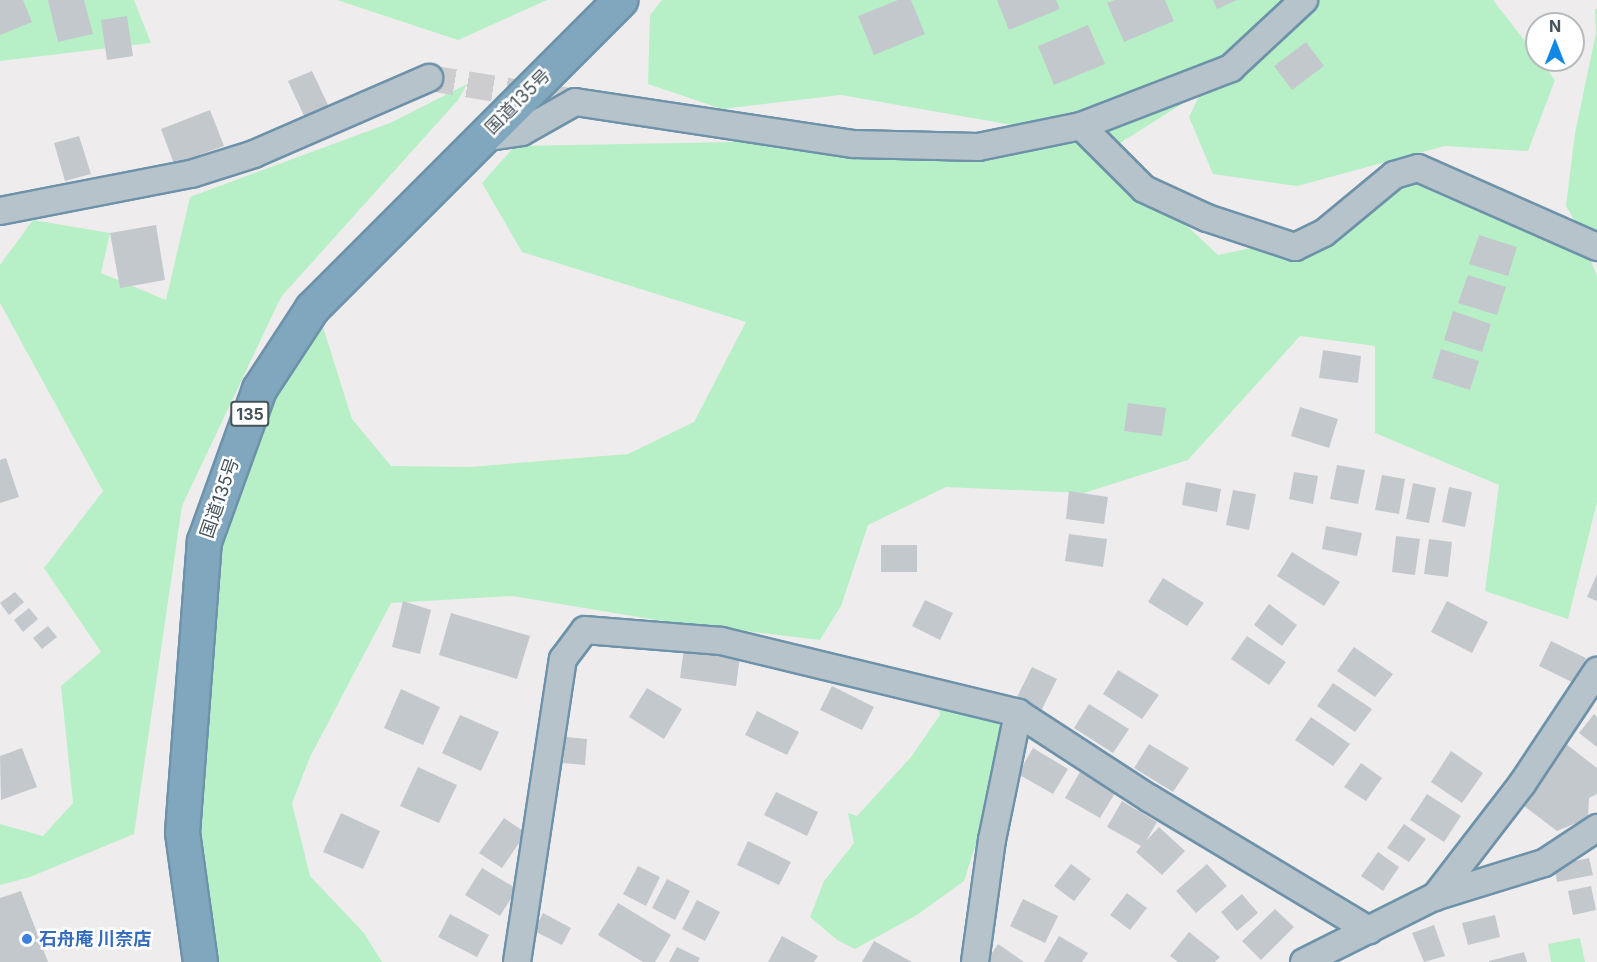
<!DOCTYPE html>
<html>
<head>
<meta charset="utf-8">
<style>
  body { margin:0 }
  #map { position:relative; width:1597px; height:962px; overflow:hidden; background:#efeced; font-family:Inter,"Noto Sans JP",sans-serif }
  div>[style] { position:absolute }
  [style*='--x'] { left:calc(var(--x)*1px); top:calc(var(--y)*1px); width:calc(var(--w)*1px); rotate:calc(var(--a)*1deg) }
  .green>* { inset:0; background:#b7f0c6 }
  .building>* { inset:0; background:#c3c8cd }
  .street-tunnel>* { height:26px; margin-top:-13px; transform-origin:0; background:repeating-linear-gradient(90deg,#cdcdd0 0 26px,transparent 0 39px) }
  .roads { filter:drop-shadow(2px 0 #6d92aa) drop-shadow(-2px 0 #6d92aa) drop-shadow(0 2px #6d92aa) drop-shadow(0 -2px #6d92aa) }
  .street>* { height:26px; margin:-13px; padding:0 13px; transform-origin:13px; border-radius:13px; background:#b7c3ca }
  .highway>* { height:33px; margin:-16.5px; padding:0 16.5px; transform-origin:16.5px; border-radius:16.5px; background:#81a7be }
  .dots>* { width:16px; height:16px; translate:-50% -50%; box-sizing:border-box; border:3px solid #fff; border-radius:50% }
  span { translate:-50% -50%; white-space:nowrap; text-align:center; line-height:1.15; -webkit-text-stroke:5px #fff; paint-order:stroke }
  .shield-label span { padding:2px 4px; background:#fff; border:2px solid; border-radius:4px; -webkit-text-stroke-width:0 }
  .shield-label { font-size:16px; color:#44535a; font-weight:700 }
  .street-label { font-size:18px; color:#44535a }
  .shop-label { font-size:18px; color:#366cbe; font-weight:700 }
  .left { translate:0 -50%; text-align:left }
  .north { position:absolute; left:1525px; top:12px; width:60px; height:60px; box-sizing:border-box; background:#fff; border:2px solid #b4babd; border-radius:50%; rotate:0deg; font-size:16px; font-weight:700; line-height:24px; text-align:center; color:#44535a }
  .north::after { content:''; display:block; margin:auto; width:21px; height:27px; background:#1188e5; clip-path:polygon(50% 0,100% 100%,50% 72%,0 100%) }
</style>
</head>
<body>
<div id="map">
  <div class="green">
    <div style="clip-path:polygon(0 0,134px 0,151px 43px,0 61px)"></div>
    <div style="clip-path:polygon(337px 0,547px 0,458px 40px)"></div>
    <div style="clip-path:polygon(662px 0,1493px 0,1555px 80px,1528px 151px,1445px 146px,1297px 186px,1213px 174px,1189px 117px,1201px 92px,1120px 143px,1095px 139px,1218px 255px,1324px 233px,1394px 175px,1524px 231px,1583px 241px,1597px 276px,1597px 502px,1568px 619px,1485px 591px,1499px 485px,1375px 433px,1375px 346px,1300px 336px,1188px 460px,1084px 493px,946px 487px,868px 525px,841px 606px,820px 640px,663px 621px,512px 596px,391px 603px,310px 757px,292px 803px,310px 876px,364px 933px,382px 962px,210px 962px,190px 736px,202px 575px,289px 344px,322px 324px,352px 419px,391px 466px,470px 467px,628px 454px,694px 422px,746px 322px,522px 252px,482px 183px,515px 146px,1076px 136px,841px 95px,722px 109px,648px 84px,650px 15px)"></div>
    <div style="clip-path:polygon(1595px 9px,1597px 9px,1597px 245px,1589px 244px,1566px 206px,1575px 133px,1596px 33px)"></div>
    <div style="clip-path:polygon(467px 84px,458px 100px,281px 297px,182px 506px,134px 834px,30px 877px,0 885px,0 824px,43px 836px,73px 803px,61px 686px,101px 652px,44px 568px,103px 491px,0 303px,0 265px,33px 220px,110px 233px,101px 273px,166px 300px,190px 197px,390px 123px)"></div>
    <div style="clip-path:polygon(936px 690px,1018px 713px,964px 881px,917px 915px,855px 949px,837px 940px,810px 917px,824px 881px,854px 843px,848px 813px,857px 816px,911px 757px,940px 715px)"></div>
    <div style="clip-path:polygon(1580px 938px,1585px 962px,1551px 962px,1548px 944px)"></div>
  </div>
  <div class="building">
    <div style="clip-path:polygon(0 0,23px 0,32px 22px,0 35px)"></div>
    <div style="clip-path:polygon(48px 0,84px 0,93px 34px,58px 42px)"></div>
    <div style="clip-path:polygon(898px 0,911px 0,925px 34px,874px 55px,858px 16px)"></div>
    <div style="clip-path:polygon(997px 0,1056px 0,1060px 9px,1009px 30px)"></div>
    <div style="clip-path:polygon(1115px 0,1165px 0,1174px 21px,1124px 42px,1107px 3px)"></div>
    <div style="clip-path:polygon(1213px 0,1237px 0,1217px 9px)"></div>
    <div style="clip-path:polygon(127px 16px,133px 56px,107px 60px,101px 20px)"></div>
    <div style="clip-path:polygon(1088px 25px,1105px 64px,1054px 85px,1038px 46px)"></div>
    <div style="clip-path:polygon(1306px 42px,1324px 66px,1292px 90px,1274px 66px)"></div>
    <div style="clip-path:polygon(312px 71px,329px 107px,305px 118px,288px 81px)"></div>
    <div style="clip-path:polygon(210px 110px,224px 146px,174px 164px,161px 129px)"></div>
    <div style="clip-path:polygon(79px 136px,91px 174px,65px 181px,54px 143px)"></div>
    <div style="clip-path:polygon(156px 225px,165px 280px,120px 288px,110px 233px)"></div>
    <div style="clip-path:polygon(1479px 235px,1517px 247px,1508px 276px,1469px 264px)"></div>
    <div style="clip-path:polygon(1468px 275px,1506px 287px,1497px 315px,1458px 303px)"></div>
    <div style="clip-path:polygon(1453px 311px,1491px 324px,1482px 352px,1444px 340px)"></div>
    <div style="clip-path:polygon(1441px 349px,1479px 361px,1470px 390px,1432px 378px)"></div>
    <div style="clip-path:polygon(1323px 350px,1361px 356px,1358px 383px,1319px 378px)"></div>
    <div style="clip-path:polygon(1128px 403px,1166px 408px,1162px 436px,1124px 431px)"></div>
    <div style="clip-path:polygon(1300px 407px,1338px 419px,1329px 448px,1291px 436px)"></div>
    <div style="clip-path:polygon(6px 458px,19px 497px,0 503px,0 460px)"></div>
    <div style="clip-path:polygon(1337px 465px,1365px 470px,1358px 504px,1330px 499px)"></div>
    <div style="clip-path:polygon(1294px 472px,1318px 476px,1313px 504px,1289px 499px)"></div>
    <div style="clip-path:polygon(1382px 475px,1405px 479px,1399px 514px,1375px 510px)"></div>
    <div style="clip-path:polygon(1186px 482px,1221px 489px,1217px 512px,1182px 505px)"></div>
    <div style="clip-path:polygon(1413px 483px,1436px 488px,1429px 523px,1406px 519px)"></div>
    <div style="clip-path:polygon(1449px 487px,1472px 492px,1465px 527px,1442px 522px)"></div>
    <div style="clip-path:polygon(1233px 490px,1256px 494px,1249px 530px,1226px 525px)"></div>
    <div style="clip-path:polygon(1069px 491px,1108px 497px,1104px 524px,1066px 519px)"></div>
    <div style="clip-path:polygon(1326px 526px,1362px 533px,1357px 556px,1322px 549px)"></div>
    <div style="clip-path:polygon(1069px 534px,1107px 539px,1103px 567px,1065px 561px)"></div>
    <div style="clip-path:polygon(1396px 536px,1420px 539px,1415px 575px,1392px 572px)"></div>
    <div style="clip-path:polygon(1429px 539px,1452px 542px,1448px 577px,1424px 574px)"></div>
    <div style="clip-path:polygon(881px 545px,917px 545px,917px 572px,881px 572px)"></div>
    <div style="clip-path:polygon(1292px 552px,1340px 582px,1324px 606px,1277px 576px)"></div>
    <div style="clip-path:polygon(1597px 574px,1597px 601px,1587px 597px)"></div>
    <div style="clip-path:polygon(1163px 578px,1204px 603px,1187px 626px,1148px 602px)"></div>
    <div style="clip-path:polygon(15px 592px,24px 602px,9px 615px,0 603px)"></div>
    <div style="clip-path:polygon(925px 600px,953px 613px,940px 640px,912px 626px)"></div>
    <div style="clip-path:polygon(403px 601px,431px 610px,420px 654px,392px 647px)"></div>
    <div style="clip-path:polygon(1447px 601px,1488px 622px,1472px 653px,1431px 632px)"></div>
    <div style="clip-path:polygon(1269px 604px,1297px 625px,1282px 646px,1254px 625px)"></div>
    <div style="clip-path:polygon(29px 608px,38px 619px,23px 632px,14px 620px)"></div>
    <div style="clip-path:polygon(451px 613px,530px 636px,517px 679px,439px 655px)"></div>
    <div style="clip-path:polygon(48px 626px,57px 637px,42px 649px,33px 638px)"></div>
    <div style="clip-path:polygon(1247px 636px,1286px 662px,1269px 685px,1231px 659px)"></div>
    <div style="clip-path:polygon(1551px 641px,1586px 658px,1574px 683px,1539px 666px)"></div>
    <div style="clip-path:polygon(1354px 647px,1393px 674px,1375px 697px,1337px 671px)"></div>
    <div style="clip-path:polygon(684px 648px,740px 656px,736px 686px,680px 678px)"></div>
    <div style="clip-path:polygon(1032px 667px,1057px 679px,1041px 711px,1016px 699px)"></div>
    <div style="clip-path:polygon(1118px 670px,1159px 695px,1142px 719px,1103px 694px)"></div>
    <div style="clip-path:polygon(1333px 683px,1372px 709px,1355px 732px,1317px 706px)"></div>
    <div style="clip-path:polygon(832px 686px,874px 707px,862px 730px,820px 710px)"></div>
    <div style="clip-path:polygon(647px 688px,682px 709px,664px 739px,629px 717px)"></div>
    <div style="clip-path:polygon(401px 689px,440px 707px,423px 745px,384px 728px)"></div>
    <div style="clip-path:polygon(1089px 704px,1129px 729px,1113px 753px,1074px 728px)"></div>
    <div style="clip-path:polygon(757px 711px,799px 732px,787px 755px,745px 735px)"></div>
    <div style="clip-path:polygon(1594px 714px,1597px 717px,1597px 747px,1579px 733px)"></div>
    <div style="clip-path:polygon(460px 715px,499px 732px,481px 771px,442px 753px)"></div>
    <div style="clip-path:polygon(1311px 717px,1350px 744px,1333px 766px,1295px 740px)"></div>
    <div style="clip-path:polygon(566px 737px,587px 739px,585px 765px,563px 763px)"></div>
    <div style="clip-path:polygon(1561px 740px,1597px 768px,1597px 794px,1589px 798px,1588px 818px,1557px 831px,1520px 803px)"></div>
    <div style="clip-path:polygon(1149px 744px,1189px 768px,1173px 792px,1134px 768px)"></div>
    <div style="clip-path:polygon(22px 748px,37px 787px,1px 800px,0 756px)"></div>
    <div style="clip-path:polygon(1033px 748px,1068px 769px,1053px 794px,1018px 774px)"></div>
    <div style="clip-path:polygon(1451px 751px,1483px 773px,1462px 803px,1431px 782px)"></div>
    <div style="clip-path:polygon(1361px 763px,1382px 778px,1366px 801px,1344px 787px)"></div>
    <div style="clip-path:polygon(418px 767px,457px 785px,439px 823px,400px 806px)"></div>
    <div style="clip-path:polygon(1080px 772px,1115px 793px,1100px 818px,1065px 798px)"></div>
    <div style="clip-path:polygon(776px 792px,818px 812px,807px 836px,764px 815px)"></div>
    <div style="clip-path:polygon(1427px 794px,1461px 816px,1444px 842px,1410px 820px)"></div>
    <div style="clip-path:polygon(1122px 801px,1157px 822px,1146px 841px,1159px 827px,1185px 851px,1162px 875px,1136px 852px,1141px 846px,1107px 827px)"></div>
    <div style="clip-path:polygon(341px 813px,380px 831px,363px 869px,323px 852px)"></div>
    <div style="clip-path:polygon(504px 818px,526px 833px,502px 868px,479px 853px)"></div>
    <div style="clip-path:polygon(1404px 824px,1426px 839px,1409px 862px,1387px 848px)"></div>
    <div style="clip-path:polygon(748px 841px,791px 862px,779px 885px,737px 865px)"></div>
    <div style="clip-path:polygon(1378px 852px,1399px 867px,1383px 891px,1361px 876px)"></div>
    <div style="clip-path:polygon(1589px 858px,1593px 875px,1557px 882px,1554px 865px)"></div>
    <div style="clip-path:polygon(1071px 864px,1091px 879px,1074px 901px,1054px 886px)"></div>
    <div style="clip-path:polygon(1207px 864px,1227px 886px,1196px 913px,1176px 891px)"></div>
    <div style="clip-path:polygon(638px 866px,660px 877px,646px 906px,623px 894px)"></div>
    <div style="clip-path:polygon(482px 868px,517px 889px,500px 916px,465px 895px)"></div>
    <div style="clip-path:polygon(667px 879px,690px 891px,675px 920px,652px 908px)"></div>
    <div style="clip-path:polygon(1591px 886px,1596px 910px,1573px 915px,1568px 891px)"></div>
    <div style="clip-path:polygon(21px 891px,48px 962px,0 962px,0 898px)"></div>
    <div style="clip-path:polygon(1127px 893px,1147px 908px,1130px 930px,1110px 915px)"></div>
    <div style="clip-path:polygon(1242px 894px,1258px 913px,1237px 931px,1221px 912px)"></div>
    <div style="clip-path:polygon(1023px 899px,1058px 916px,1045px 943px,1010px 926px)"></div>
    <div style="clip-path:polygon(697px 900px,720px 912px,705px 941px,682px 929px)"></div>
    <div style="clip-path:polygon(618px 903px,671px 935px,655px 962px,643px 962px,598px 935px)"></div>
    <div style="clip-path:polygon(1275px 909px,1294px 927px,1261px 960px,1242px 941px)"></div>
    <div style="clip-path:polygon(543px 913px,571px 928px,562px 945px,534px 931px)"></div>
    <div style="clip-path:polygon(450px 914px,489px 935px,477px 957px,438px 937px)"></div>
    <div style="clip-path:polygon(1495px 915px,1500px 937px,1468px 945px,1462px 923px)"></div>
    <div style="clip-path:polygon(1434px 925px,1445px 956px,1424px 962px,1412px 933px)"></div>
    <div style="clip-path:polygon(1189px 932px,1220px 957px,1215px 962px,1178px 962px,1170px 956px)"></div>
    <div style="clip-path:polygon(782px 936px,818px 956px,814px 962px,768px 962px)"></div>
    <div style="clip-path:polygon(1059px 936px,1088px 953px,1082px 962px,1044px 962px)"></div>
    <div style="clip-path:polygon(874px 941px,912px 962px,862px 962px)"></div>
    <div style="clip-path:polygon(998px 944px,1024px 962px,986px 962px)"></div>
    <div style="clip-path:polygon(677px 947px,700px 958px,698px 962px,669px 962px)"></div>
    <div style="clip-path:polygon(1524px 952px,1527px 962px,1489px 962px,1489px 961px)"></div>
  </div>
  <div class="street-tunnel">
    <div style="--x:429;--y:78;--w:148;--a:9.3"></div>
  </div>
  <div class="roads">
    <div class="street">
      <div style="--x:1081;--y:126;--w:89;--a:45"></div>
      <div style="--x:1144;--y:189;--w:69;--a:24.7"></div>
      <div style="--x:1207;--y:218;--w:93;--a:18.2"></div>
      <div style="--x:1295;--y:247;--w:32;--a:-26"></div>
      <div style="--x:1324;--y:233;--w:91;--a:-39.6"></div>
      <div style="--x:1394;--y:175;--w:25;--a:-16"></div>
      <div style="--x:1418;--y:168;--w:196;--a:23.8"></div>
      <div style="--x:482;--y:138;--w:40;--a:-8.5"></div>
      <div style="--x:522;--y:132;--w:61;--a:-29.5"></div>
      <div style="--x:575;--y:102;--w:282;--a:8.6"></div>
      <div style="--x:854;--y:144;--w:124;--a:1.4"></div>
      <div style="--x:978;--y:147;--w:105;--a:-11.5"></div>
      <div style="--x:1081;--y:126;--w:161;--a:-21.1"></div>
      <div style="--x:1231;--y:68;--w:100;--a:-43"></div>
      <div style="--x:0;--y:211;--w:195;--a:-11"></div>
      <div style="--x:191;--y:174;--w:66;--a:-17.6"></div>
      <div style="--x:254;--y:154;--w:191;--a:-23.5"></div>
      <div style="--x:1435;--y:897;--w:143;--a:-52.4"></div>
      <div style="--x:1522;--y:784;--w:136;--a:-56.4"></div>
      <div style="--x:517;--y:962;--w:306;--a:-81.4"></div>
      <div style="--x:563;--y:659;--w:36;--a:-53"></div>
      <div style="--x:585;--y:630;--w:136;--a:4.6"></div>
      <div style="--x:721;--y:641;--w:306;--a:13.6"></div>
      <div style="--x:1018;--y:713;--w:156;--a:33"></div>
      <div style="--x:1149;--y:798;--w:257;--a:31"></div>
      <div style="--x:975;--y:962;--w:123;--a:-82.1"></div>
      <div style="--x:992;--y:840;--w:130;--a:-78.4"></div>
      <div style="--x:1304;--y:962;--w:145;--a:-26.6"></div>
      <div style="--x:1434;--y:897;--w:115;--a:-17.2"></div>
      <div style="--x:1544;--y:863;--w:64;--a:-33.4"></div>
    </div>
    <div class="highway">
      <div style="--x:200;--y:962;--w:131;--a:-97.9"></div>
      <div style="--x:182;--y:832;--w:292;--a:-85.7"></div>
      <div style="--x:204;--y:541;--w:162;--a:-70.1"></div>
      <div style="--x:259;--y:389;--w:97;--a:-56.8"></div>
      <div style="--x:312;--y:308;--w:436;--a:-45"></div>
    </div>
  </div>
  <div class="dots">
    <div style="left:27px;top:939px;background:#3f7fe0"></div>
  </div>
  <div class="shield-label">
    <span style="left:250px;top:414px">135</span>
  </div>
  <div class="street-label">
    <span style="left:518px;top:102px;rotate:-45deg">国道135号</span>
    <span style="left:220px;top:498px;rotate:-71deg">国道135号</span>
  </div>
  <div class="shop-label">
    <span class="left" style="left:39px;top:939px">石舟庵 川奈店</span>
  </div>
  <div class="north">N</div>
</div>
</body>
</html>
